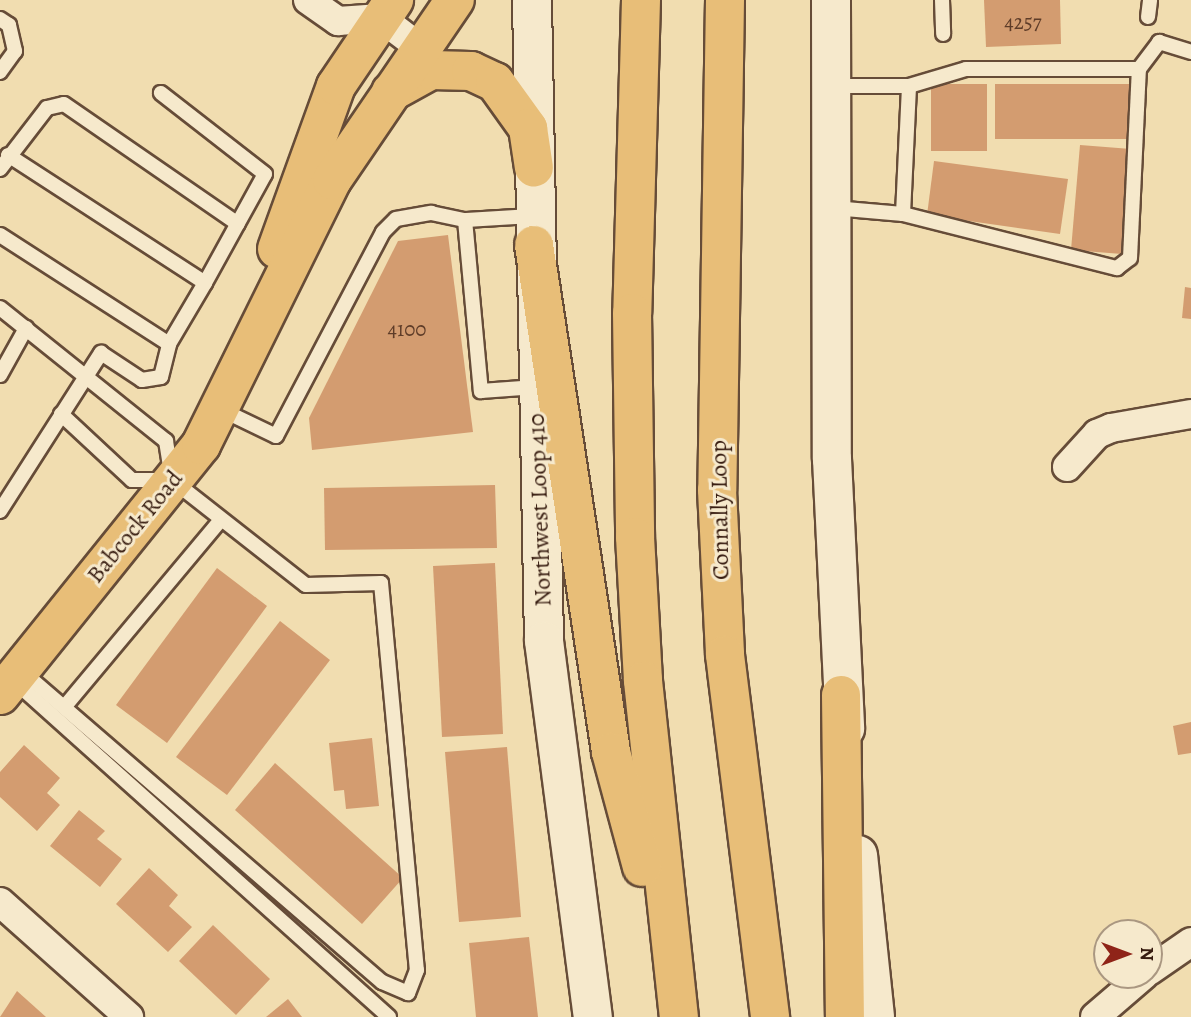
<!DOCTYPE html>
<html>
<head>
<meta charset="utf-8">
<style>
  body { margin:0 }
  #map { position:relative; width:1191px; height:1017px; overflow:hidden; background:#f1ddb0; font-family:Alegreya,serif }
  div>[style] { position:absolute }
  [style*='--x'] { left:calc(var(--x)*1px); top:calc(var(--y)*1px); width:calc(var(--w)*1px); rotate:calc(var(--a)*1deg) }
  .building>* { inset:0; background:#d39c70 }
  .roads { filter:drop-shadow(2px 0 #664c38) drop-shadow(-2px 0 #664c38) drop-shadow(0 2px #664c38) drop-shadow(0 -2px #664c38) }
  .lane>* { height:14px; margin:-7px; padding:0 7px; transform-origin:7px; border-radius:7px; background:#f6e9cc }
  .street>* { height:28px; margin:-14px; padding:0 14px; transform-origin:14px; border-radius:14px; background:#f6e9cc }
  .secondary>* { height:38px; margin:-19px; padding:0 19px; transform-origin:19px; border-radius:19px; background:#f6e9cc }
  .primary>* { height:38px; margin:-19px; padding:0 19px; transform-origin:19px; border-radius:19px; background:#e8be78 }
  .highway>* { height:38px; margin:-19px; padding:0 19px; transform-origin:19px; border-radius:19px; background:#e8be78 }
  span { translate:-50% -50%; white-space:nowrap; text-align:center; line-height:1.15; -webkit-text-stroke:6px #f6e9cc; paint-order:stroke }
  .number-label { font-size:21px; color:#5e3c28 }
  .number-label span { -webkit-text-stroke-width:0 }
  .street-label { font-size:24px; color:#371c10 }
  .north { position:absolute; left:1093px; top:919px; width:70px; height:70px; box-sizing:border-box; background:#f6e9cc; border:2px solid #aa9781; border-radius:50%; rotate:90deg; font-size:19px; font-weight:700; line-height:28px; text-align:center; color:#371c10 }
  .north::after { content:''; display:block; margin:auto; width:24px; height:32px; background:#8f2418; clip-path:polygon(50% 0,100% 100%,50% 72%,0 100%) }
</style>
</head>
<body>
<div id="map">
  <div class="building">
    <div style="clip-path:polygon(984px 0,1060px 0,1061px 44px,986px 47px)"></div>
    <div style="clip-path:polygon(931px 84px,987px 84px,987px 151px,931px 151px)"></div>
    <div style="clip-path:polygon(995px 84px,1129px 84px,1129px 139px,995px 139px)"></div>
    <div style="clip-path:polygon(1080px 145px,1131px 149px,1122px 254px,1071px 250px)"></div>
    <div style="clip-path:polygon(934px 161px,1068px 179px,1060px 234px,927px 215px)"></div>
    <div style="clip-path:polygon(448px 235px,473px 432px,312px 450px,309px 418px,398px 241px)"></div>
    <div style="clip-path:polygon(1185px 287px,1191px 288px,1191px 319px,1182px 318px)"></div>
    <div style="clip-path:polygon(495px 485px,497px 548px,325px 550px,324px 488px)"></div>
    <div style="clip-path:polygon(495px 563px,503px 734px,442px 737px,433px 566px)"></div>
    <div style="clip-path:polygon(217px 568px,267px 606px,167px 743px,116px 705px)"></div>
    <div style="clip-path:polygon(280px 621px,330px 660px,227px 795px,176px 757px)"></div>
    <div style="clip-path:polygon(1191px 722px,1191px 753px,1178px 755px,1173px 726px)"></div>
    <div style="clip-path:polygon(372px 738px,379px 806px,346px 809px,344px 790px,334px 791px,329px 743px)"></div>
    <div style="clip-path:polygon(24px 745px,60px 778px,47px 793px,60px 805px,37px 831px,0 797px,0 772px)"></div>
    <div style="clip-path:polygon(507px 747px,521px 917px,459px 922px,445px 752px)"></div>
    <div style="clip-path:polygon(275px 763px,403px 878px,362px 924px,235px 810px)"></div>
    <div style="clip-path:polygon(79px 810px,105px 831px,97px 839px,122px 859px,100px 887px,50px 846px)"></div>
    <div style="clip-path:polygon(149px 868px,178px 895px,169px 906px,192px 927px,168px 952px,116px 904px)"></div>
    <div style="clip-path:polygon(213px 925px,270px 979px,236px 1015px,179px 961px)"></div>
    <div style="clip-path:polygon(529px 937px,538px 1017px,476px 1017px,469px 943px)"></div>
    <div style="clip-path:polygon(17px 991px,46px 1017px,0 1017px)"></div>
    <div style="clip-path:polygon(288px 999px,302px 1017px,266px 1017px)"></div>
  </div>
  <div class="roads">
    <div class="lane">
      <div style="--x:942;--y:0;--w:34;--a:88"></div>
      <div style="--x:1148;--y:17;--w:17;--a:-83"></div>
      <div style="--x:0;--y:19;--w:11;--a:34"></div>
      <div style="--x:9;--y:25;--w:27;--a:77"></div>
      <div style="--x:15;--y:51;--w:26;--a:126"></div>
      <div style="--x:834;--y:86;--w:75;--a:0"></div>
      <div style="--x:909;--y:86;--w:59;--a:-16.6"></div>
      <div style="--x:966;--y:69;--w:173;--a:0"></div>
      <div style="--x:1139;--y:69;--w:34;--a:-53"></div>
      <div style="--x:1159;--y:42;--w:34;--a:17"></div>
      <div style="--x:8;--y:155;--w:235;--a:33"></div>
      <div style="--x:205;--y:283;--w:124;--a:-61.2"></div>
      <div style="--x:265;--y:174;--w:132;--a:-142.1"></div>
      <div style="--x:0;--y:169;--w:77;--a:-52.4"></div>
      <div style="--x:47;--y:108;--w:17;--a:-13"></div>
      <div style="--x:64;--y:104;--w:211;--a:34.6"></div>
      <div style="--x:834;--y:208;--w:69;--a:5"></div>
      <div style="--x:903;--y:214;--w:128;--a:-87.3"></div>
      <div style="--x:903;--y:214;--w:221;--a:14.2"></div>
      <div style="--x:1117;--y:268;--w:16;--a:-38"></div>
      <div style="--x:1130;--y:258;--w:189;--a:-87.3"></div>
      <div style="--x:465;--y:220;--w:68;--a:-3.4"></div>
      <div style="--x:0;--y:235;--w:201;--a:32.8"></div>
      <div style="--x:169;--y:344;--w:71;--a:-59.5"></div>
      <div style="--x:0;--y:308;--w:213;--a:38.7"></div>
      <div style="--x:166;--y:441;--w:39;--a:81"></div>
      <div style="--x:172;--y:480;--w:170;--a:38.1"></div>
      <div style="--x:306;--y:585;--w:75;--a:-1.5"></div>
      <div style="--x:381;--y:583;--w:389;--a:84.7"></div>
      <div style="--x:417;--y:970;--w:25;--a:111"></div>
      <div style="--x:408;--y:993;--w:28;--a:-157"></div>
      <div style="--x:382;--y:982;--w:477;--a:-139.2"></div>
      <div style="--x:0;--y:375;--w:54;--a:-61"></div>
      <div style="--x:220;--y:409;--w:62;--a:25.7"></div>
      <div style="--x:276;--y:436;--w:230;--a:-62.3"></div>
      <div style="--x:383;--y:232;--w:18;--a:-45"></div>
      <div style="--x:396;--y:219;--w:36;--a:-10"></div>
      <div style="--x:431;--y:213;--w:35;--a:12"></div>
      <div style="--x:465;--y:220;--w:172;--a:84.7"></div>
      <div style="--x:481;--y:391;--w:55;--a:-4.2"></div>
      <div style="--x:61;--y:414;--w:97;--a:42.9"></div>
      <div style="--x:132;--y:480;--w:35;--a:0"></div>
      <div style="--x:0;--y:511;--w:188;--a:-57.4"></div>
      <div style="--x:101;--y:353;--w:49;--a:33.4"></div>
      <div style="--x:142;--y:380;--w:19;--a:-9"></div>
      <div style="--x:161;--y:377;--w:34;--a:-76"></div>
      <div style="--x:13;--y:680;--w:505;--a:41.87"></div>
      <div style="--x:66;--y:705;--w:240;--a:-50.1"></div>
    </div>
    <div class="street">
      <div style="--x:308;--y:0;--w:37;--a:35"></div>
      <div style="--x:338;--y:21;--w:43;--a:-4"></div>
      <div style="--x:381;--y:18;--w:48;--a:37.3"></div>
      <div style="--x:1067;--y:467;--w:45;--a:-47.7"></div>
      <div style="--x:1097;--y:434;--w:15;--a:-23"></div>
      <div style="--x:1111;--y:428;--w:81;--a:-9.9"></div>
      <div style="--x:0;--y:902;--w:173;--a:41.7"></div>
      <div style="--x:1149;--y:971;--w:51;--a:-34.6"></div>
      <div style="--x:1095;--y:1017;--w:65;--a:-40.6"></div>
    </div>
    <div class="secondary">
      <div style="--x:532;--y:0;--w:641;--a:88.93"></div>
      <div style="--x:544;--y:641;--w:379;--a:82.6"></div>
      <div style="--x:831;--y:0;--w:459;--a:89.9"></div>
      <div style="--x:832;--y:459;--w:270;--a:87.2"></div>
      <div style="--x:858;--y:855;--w:163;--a:84"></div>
    </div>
    <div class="primary">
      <div style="--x:391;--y:92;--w:46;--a:-28.8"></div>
      <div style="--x:431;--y:70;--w:40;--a:1.4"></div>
      <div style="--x:471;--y:71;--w:26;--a:25"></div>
      <div style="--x:495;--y:82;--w:57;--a:54.3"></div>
      <div style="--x:528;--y:128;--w:40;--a:81.5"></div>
      <div style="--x:277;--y:249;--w:173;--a:-70.1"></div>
      <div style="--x:336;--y:86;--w:104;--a:-56"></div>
      <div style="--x:0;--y:695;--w:321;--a:-51.2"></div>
      <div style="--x:201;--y:445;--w:296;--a:-63.7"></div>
      <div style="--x:332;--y:180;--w:218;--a:-55.7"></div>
    </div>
    <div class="highway">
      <div style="--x:641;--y:0;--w:313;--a:91.6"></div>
      <div style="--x:632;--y:313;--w:224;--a:89.2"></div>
      <div style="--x:635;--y:537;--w:144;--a:86.8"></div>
      <div style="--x:643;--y:681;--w:338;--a:83.9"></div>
      <div style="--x:725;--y:0;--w:490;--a:90.9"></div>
      <div style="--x:717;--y:490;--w:165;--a:87.2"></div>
      <div style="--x:725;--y:655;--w:365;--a:82.9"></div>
      <div style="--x:534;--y:245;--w:513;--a:81.36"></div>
      <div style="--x:611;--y:752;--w:119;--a:74.9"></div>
      <div style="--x:841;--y:695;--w:322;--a:89.3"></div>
    </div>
  </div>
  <div class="number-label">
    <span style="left:1023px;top:22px">4257</span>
    <span style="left:407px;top:329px">4100</span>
  </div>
  <div class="street-label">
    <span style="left:540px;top:510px;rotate:-92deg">Northwest Loop 410</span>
    <span style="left:720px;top:510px;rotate:-91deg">Connally Loop</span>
    <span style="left:135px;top:527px;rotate:-51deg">Babcock Road</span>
  </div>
  <div class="north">N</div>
</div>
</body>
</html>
